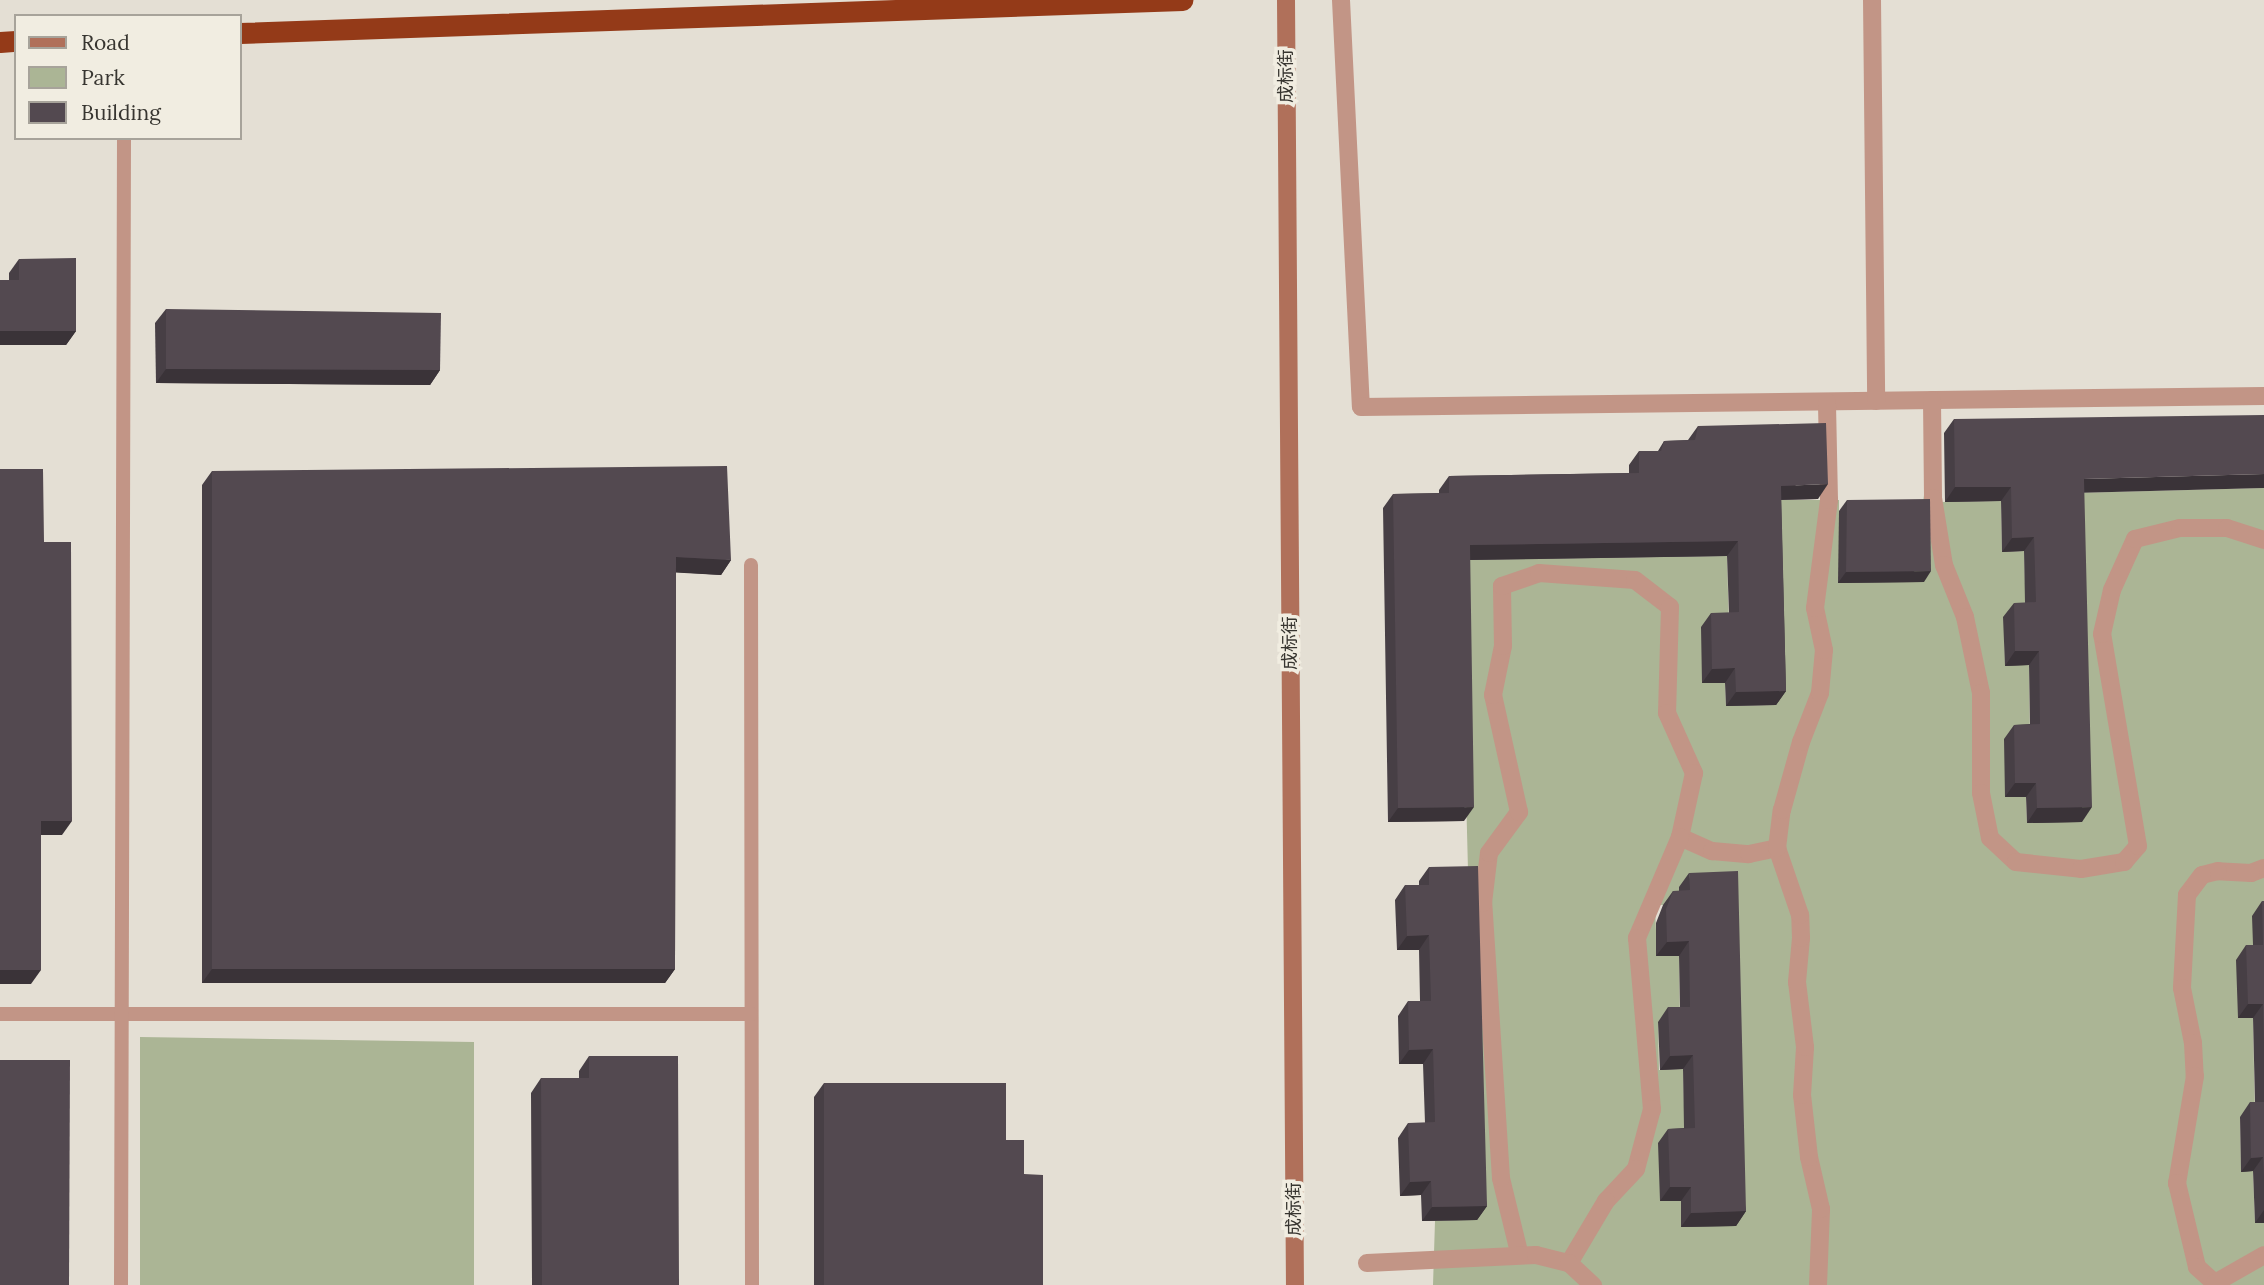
<!DOCTYPE html>
<html>
<head>
<meta charset="utf-8">
<style>
  body { margin:0 }
  #map { position:relative; width:2264px; height:1285px; overflow:hidden; background:#e4dfd4; font-family:Lora,"Noto Sans SC",serif }
  div>[style] { position:absolute }
  [style*='--x'] { left:calc(var(--x)*1px); top:calc(var(--y)*1px); width:calc(var(--w)*1px); rotate:calc(var(--a)*1deg) }
  .green>* { inset:0; background:#abb595 }
  .lane>* { height:14px; margin:-7px; padding:0 7px; transform-origin:7px; border-radius:7px; background:#c29586 }
  .street>* { height:18px; margin:-9px; padding:0 9px; transform-origin:9px; border-radius:9px; background:#c29586 }
  .secondary>* { height:18px; margin:-9px; padding:0 9px; transform-origin:9px; border-radius:9px; background:#b0705a }
  .highway>* { height:21px; margin:-10.5px; padding:0 10.5px; transform-origin:10.5px; border-radius:10.5px; background:#943a18 }
  .wall>* { inset:0; background:#473f45 }
  .shaded-wall>* { inset:0; background:#3a3338 }
  .building>* { inset:0; background:#534950 }
  span { translate:-50% -50%; white-space:nowrap; text-align:center; line-height:1.15; -webkit-text-stroke:7px #f1ede1; paint-order:stroke }
  .street-label { font-size:18px; color:#373530 }
  .legend { position:absolute; left:14px; top:14px; width:228px; height:126px; box-sizing:border-box; background:#f1ede1; border:2px solid #a7a39a; margin:0; padding:9px 12px; list-style:none; font-size:21px; color:#373530 }
  .legend li { display:flex; align-items:center; gap:14px; height:35px }
  .legend b { width:35px; border:2px solid #a7a39a }
</style>
</head>
<body>
<div id="map">
  <div class="green">
    <div style="clip-path:polygon(evenodd,2264px 488px,2264px 915px,2238px 1018px,2253px 1018px,2255px 1116px,2240px 1117px,2241px 1171px,2253px 1171px,2255px 1223px,2264px 1223px,2264px 1285px,1433px 1285px,1435px 1221px,1477px 1219px,1460px 560px,1727px 556px,1729px 627px,1702px 683px,1725px 683px,1726px 706px,1775px 705px,1771px 500px,1839px 500px,1839px 583px,1922px 510px,1924px 495px,1941px 502px,2001px 501px,2002px 552px,2024px 551px,2026px 617px,2004px 618px,2005px 665px,2029px 665px,2030px 739px,2005px 797px,2026px 797px,2027px 823px,2074px 493px,2264px 488px,1655px 905px,1680px 905px,1736px 1226px,1681px 1226px,1681px 1201px,1660px 1201px,1685px 1143px,1683px 1069px,1659px 1070px,1658px 1022px,1680px 1021px,1679px 956px,1657px 956px,1655px 905px)"></div>
    <div style="clip-path:polygon(140px 1037px,474px 1042px,474px 1285px,140px 1285px)"></div>
  </div>
  <div class="lane">
    <div style="--x:751;--y:565;--w:720;--a:89.92"></div>
    <div style="--x:0;--y:1014;--w:751;--a:0"></div>
    <div style="--x:121;--y:1285;--w:1147;--a:-89.85"></div>
  </div>
  <div class="street">
    <div style="--x:1341;--y:0;--w:407;--a:87.2"></div>
    <div style="--x:1361;--y:407;--w:903;--a:-0.7"></div>
    <div style="--x:1872;--y:0;--w:401;--a:89.4"></div>
    <div style="--x:1932;--y:400;--w:98;--a:89.4"></div>
    <div style="--x:1933;--y:498;--w:68;--a:80.7"></div>
    <div style="--x:1944;--y:565;--w:56;--a:68"></div>
    <div style="--x:1965;--y:617;--w:78;--a:78.1"></div>
    <div style="--x:1981;--y:693;--w:100;--a:90"></div>
    <div style="--x:1981;--y:793;--w:46;--a:78.7"></div>
    <div style="--x:1990;--y:838;--w:35;--a:43"></div>
    <div style="--x:2016;--y:862;--w:65;--a:6.1"></div>
    <div style="--x:2081;--y:869;--w:44;--a:-9.2"></div>
    <div style="--x:2124;--y:862;--w:21;--a:-49"></div>
    <div style="--x:2138;--y:846;--w:215;--a:-99.6"></div>
    <div style="--x:2102;--y:634;--w:45;--a:-77.2"></div>
    <div style="--x:2112;--y:590;--w:56;--a:-65.7"></div>
    <div style="--x:2135;--y:539;--w:46;--a:-13.7"></div>
    <div style="--x:2180;--y:528;--w:47;--a:0"></div>
    <div style="--x:2227;--y:528;--w:39;--a:18"></div>
    <div style="--x:1680;--y:837;--w:35;--a:24"></div>
    <div style="--x:1712;--y:851;--w:37;--a:5"></div>
    <div style="--x:1749;--y:854;--w:29;--a:-12"></div>
    <div style="--x:2264;--y:868;--w:14;--a:159"></div>
    <div style="--x:2251;--y:873;--w:33;--a:-177"></div>
    <div style="--x:2218;--y:871;--w:16;--a:166"></div>
    <div style="--x:2202;--y:875;--w:25;--a:127"></div>
    <div style="--x:2187;--y:895;--w:93;--a:93.1"></div>
    <div style="--x:2182;--y:988;--w:56;--a:78.7"></div>
    <div style="--x:2193;--y:1043;--w:33;--a:87"></div>
    <div style="--x:2195;--y:1076;--w:109;--a:99.5"></div>
    <div style="--x:2177;--y:1183;--w:86;--a:76.6"></div>
    <div style="--x:2197;--y:1267;--w:24;--a:42"></div>
    <div style="--x:2215;--y:1283;--w:56;--a:-29.7"></div>
    <div style="--x:1518;--y:1248;--w:72;--a:-103.7"></div>
    <div style="--x:1501;--y:1178;--w:276;--a:-93.7"></div>
    <div style="--x:1483;--y:903;--w:50;--a:-83.2"></div>
    <div style="--x:1489;--y:853;--w:51;--a:-53.8"></div>
    <div style="--x:1519;--y:812;--w:120;--a:-102.5"></div>
    <div style="--x:1493;--y:695;--w:50;--a:-78.5"></div>
    <div style="--x:1503;--y:646;--w:60;--a:-91"></div>
    <div style="--x:1502;--y:586;--w:39;--a:-19"></div>
    <div style="--x:1539;--y:573;--w:96;--a:4.2"></div>
    <div style="--x:1635;--y:580;--w:44;--a:37.6"></div>
    <div style="--x:1670;--y:607;--w:106;--a:91.6"></div>
    <div style="--x:1667;--y:713;--w:66;--a:65.8"></div>
    <div style="--x:1694;--y:773;--w:66;--a:102.3"></div>
    <div style="--x:1680;--y:837;--w:110;--a:113.1"></div>
    <div style="--x:1637;--y:938;--w:172;--a:85"></div>
    <div style="--x:1652;--y:1109;--w:62;--a:104.9"></div>
    <div style="--x:1636;--y:1169;--w:44;--a:133.2"></div>
    <div style="--x:1606;--y:1201;--w:72;--a:120.8"></div>
    <div style="--x:1367;--y:1263;--w:169;--a:-2.7"></div>
    <div style="--x:1536;--y:1255;--w:34;--a:14"></div>
    <div style="--x:1569;--y:1263;--w:33;--a:43"></div>
    <div style="--x:1818;--y:1285;--w:76;--a:-87.7"></div>
    <div style="--x:1821;--y:1209;--w:53;--a:-103"></div>
    <div style="--x:1809;--y:1157;--w:62;--a:-96.4"></div>
    <div style="--x:1802;--y:1095;--w:48;--a:-86.4"></div>
    <div style="--x:1805;--y:1047;--w:65;--a:-97"></div>
    <div style="--x:1797;--y:982;--w:44;--a:-84.8"></div>
    <div style="--x:1801;--y:938;--w:23;--a:-92"></div>
    <div style="--x:1800;--y:915;--w:71;--a:-108.9"></div>
    <div style="--x:1777;--y:848;--w:38;--a:-83"></div>
    <div style="--x:1782;--y:810;--w:71;--a:-74.4"></div>
    <div style="--x:1801;--y:742;--w:53;--a:-68.8"></div>
    <div style="--x:1820;--y:693;--w:43;--a:-84.7"></div>
    <div style="--x:1824;--y:650;--w:43;--a:-102.1"></div>
    <div style="--x:1815;--y:608;--w:109;--a:-82.6"></div>
    <div style="--x:1829;--y:500;--w:98;--a:-91.2"></div>
  </div>
  <div class="secondary">
    <div style="--x:1286;--y:0;--w:1285;--a:89.6"></div>
  </div>
  <div class="highway">
    <div style="--x:240;--y:33;--w:943;--a:-2.01"></div>
    <div style="--x:0;--y:42;--w:16;--a:-4"></div>
  </div>
  <div class="wall">
    <div style="clip-path:polygon(19px 259px,76px 331px,66px 345px,9px 280px,9px 273px)"></div>
    <div style="clip-path:polygon(166px 309px,440px 370px,430px 385px,156px 383px,155px 323px)"></div>
    <div style="clip-path:polygon(1954px 419px,2084px 493px,2082px 822px,2027px 823px,2026px 797px,2005px 797px,2004px 739px,2014px 725px,2030px 724px,2029px 665px,2005px 666px,2003px 617px,2014px 603px,2025px 603px,2024px 551px,2002px 552px,2001px 501px,1945px 502px,1944px 433px)"></div>
    <div style="clip-path:polygon(1698px 426px,1818px 499px,1781px 500px,1786px 691px,1776px 705px,1726px 706px,1725px 683px,1702px 683px,1701px 627px,1711px 613px,1729px 613px,1727px 556px,1470px 560px,1464px 821px,1388px 822px,1383px 508px,1393px 494px,1439px 493px,1439px 490px,1449px 476px,1629px 473px,1629px 465px,1639px 451px,1658px 451px,1664px 441px,1688px 440px)"></div>
    <div style="clip-path:polygon(212px 471px,731px 560px,721px 575px,676px 572px,675px 969px,665px 983px,202px 983px,202px 485px)"></div>
    <div style="clip-path:polygon(1847px 500px,1924px 582px,1838px 583px,1839px 511px)"></div>
    <div style="clip-path:polygon(1429px 867px,1487px 1206px,1477px 1220px,1422px 1221px,1421px 1195px,1400px 1196px,1398px 1138px,1408px 1123px,1425px 1123px,1423px 1064px,1399px 1064px,1398px 1016px,1408px 1001px,1420px 1001px,1419px 950px,1397px 950px,1395px 900px,1405px 885px,1419px 885px,1419px 881px)"></div>
    <div style="clip-path:polygon(1689px 873px,1746px 1211px,1736px 1226px,1681px 1227px,1681px 1201px,1660px 1201px,1658px 1143px,1668px 1129px,1684px 1128px,1683px 1069px,1660px 1070px,1658px 1022px,1668px 1007px,1680px 1007px,1679px 956px,1656px 956px,1656px 923px,1663px 905px,1673px 891px,1679px 891px,1679px 887px)"></div>
    <div style="clip-path:polygon(2262px 901px,2264px 901px,2264px 1223px,2255px 1223px,2253px 1171px,2241px 1172px,2240px 1117px,2250px 1102px,2255px 1102px,2253px 1018px,2238px 1018px,2236px 960px,2246px 945px,2253px 945px,2252px 916px)"></div>
    <div style="clip-path:polygon(589px 1056px,679px 1285px,532px 1285px,531px 1093px,541px 1078px,579px 1078px,579px 1071px)"></div>
    <div style="clip-path:polygon(824px 1083px,1006px 1140px,1043px 1285px,814px 1285px,814px 1097px)"></div>
  </div>
  <div class="shaded-wall">
    <div style="clip-path:polygon(0 331px,76px 331px,66px 345px,0 345px)"></div>
    <div style="clip-path:polygon(166px 369px,440px 370px,430px 385px,156px 383px)"></div>
    <div style="clip-path:polygon(2264px 474px,2264px 488px,2074px 493px,2084px 479px)"></div>
    <div style="clip-path:polygon(1828px 484px,1818px 499px,1771px 500px,1781px 486px)"></div>
    <div style="clip-path:polygon(1955px 487px,2011px 487px,2001px 501px,1945px 502px)"></div>
    <div style="clip-path:polygon(2034px 537px,2024px 551px,2002px 552px,2012px 538px)"></div>
    <div style="clip-path:polygon(1738px 541px,1727px 556px,1460px 560px,1470px 545px)"></div>
    <div style="clip-path:polygon(676px 557px,731px 560px,721px 575px,666px 572px)"></div>
    <div style="clip-path:polygon(1931px 571px,1924px 582px,1838px 583px,1846px 572px)"></div>
    <div style="clip-path:polygon(2015px 651px,2039px 651px,2029px 665px,2005px 666px)"></div>
    <div style="clip-path:polygon(1735px 668px,1725px 683px,1702px 683px,1712px 669px)"></div>
    <div style="clip-path:polygon(1786px 691px,1776px 705px,1726px 706px,1736px 692px)"></div>
    <div style="clip-path:polygon(2015px 783px,2036px 783px,2026px 797px,2005px 797px)"></div>
    <div style="clip-path:polygon(1474px 807px,1464px 821px,1388px 822px,1398px 808px)"></div>
    <div style="clip-path:polygon(2092px 807px,2082px 822px,2027px 823px,2037px 808px)"></div>
    <div style="clip-path:polygon(41px 821px,72px 821px,62px 835px,31px 835px)"></div>
    <div style="clip-path:polygon(1429px 935px,1419px 950px,1397px 950px,1407px 936px)"></div>
    <div style="clip-path:polygon(1689px 941px,1679px 956px,1656px 956px,1667px 942px)"></div>
    <div style="clip-path:polygon(212px 969px,675px 969px,665px 983px,202px 983px)"></div>
    <div style="clip-path:polygon(0 970px,41px 970px,31px 984px,0 984px)"></div>
    <div style="clip-path:polygon(2248px 1004px,2263px 1004px,2253px 1018px,2238px 1018px)"></div>
    <div style="clip-path:polygon(1433px 1049px,1423px 1064px,1399px 1064px,1409px 1050px)"></div>
    <div style="clip-path:polygon(1693px 1055px,1683px 1069px,1660px 1070px,1670px 1056px)"></div>
    <div style="clip-path:polygon(2263px 1157px,2253px 1171px,2241px 1172px,2251px 1158px)"></div>
    <div style="clip-path:polygon(1431px 1181px,1421px 1195px,1400px 1196px,1410px 1182px)"></div>
    <div style="clip-path:polygon(1670px 1187px,1691px 1187px,1681px 1201px,1660px 1201px)"></div>
    <div style="clip-path:polygon(1487px 1206px,1477px 1220px,1422px 1221px,1432px 1207px)"></div>
    <div style="clip-path:polygon(2264px 1210px,2264px 1223px,2255px 1223px)"></div>
    <div style="clip-path:polygon(1746px 1211px,1736px 1226px,1681px 1227px,1691px 1213px)"></div>
  </div>
  <div class="building">
    <div style="clip-path:polygon(76px 258px,76px 331px,0 331px,0 280px,19px 280px,19px 259px)"></div>
    <div style="clip-path:polygon(166px 309px,441px 313px,440px 370px,166px 369px)"></div>
    <div style="clip-path:polygon(2264px 415px,2264px 474px,2084px 479px,2092px 807px,2037px 808px,2036px 783px,2015px 783px,2014px 725px,2040px 724px,2039px 651px,2015px 651px,2014px 603px,2036px 602px,2034px 537px,2012px 538px,2011px 487px,1955px 487px,1954px 419px)"></div>
    <div style="clip-path:polygon(1826px 423px,1828px 484px,1781px 486px,1786px 691px,1736px 692px,1735px 668px,1712px 669px,1711px 613px,1739px 612px,1738px 541px,1470px 545px,1474px 807px,1398px 808px,1393px 494px,1449px 493px,1449px 476px,1639px 473px,1639px 451px,1661px 451px,1664px 441px,1695px 440px,1698px 426px)"></div>
    <div style="clip-path:polygon(727px 466px,731px 560px,676px 557px,675px 969px,212px 969px,212px 471px)"></div>
    <div style="clip-path:polygon(0 469px,43px 469px,44px 542px,71px 542px,72px 821px,41px 821px,41px 970px,0 970px)"></div>
    <div style="clip-path:polygon(1930px 499px,1931px 571px,1846px 572px,1847px 500px)"></div>
    <div style="clip-path:polygon(1478px 866px,1487px 1206px,1432px 1207px,1431px 1181px,1410px 1182px,1408px 1123px,1435px 1122px,1433px 1049px,1409px 1050px,1408px 1001px,1431px 1001px,1429px 935px,1407px 936px,1405px 885px,1429px 885px,1429px 867px)"></div>
    <div style="clip-path:polygon(1738px 871px,1746px 1211px,1691px 1213px,1691px 1187px,1670px 1187px,1668px 1129px,1695px 1128px,1693px 1055px,1670px 1056px,1668px 1007px,1690px 1007px,1689px 941px,1667px 942px,1666px 909px,1673px 891px,1690px 890px,1689px 873px)"></div>
    <div style="clip-path:polygon(2262px 901px,2264px 901px,2264px 1044px,2263px 1004px,2248px 1004px,2246px 945px,2263px 945px)"></div>
    <div style="clip-path:polygon(589px 1056px,678px 1056px,679px 1285px,542px 1285px,541px 1078px,589px 1078px)"></div>
    <div style="clip-path:polygon(0 1060px,70px 1060px,69px 1285px,0 1285px)"></div>
    <div style="clip-path:polygon(824px 1083px,1006px 1083px,1006px 1140px,1024px 1140px,1024px 1174px,1043px 1175px,1043px 1285px,824px 1285px)"></div>
    <div style="clip-path:polygon(2250px 1102px,2264px 1102px,2264px 1178px,2263px 1157px,2251px 1158px)"></div>
  </div>
  <div class="street-label">
    <span style="left:1286px;top:76px;rotate:-90deg">成标街</span>
    <span style="left:1290px;top:643px;rotate:-90deg">成标街</span>
    <span style="left:1294px;top:1209px;rotate:-90deg">成标街</span>
  </div>
  <ul class="legend">
  <li><b style="height:9px;background:#b0705a"></b>Road</li>
  <li><b style="height:19px;background:#abb595"></b>Park</li>
  <li><b style="height:19px;background:#534950"></b>Building</li>
  </ul>
</div>
</body>
</html>
